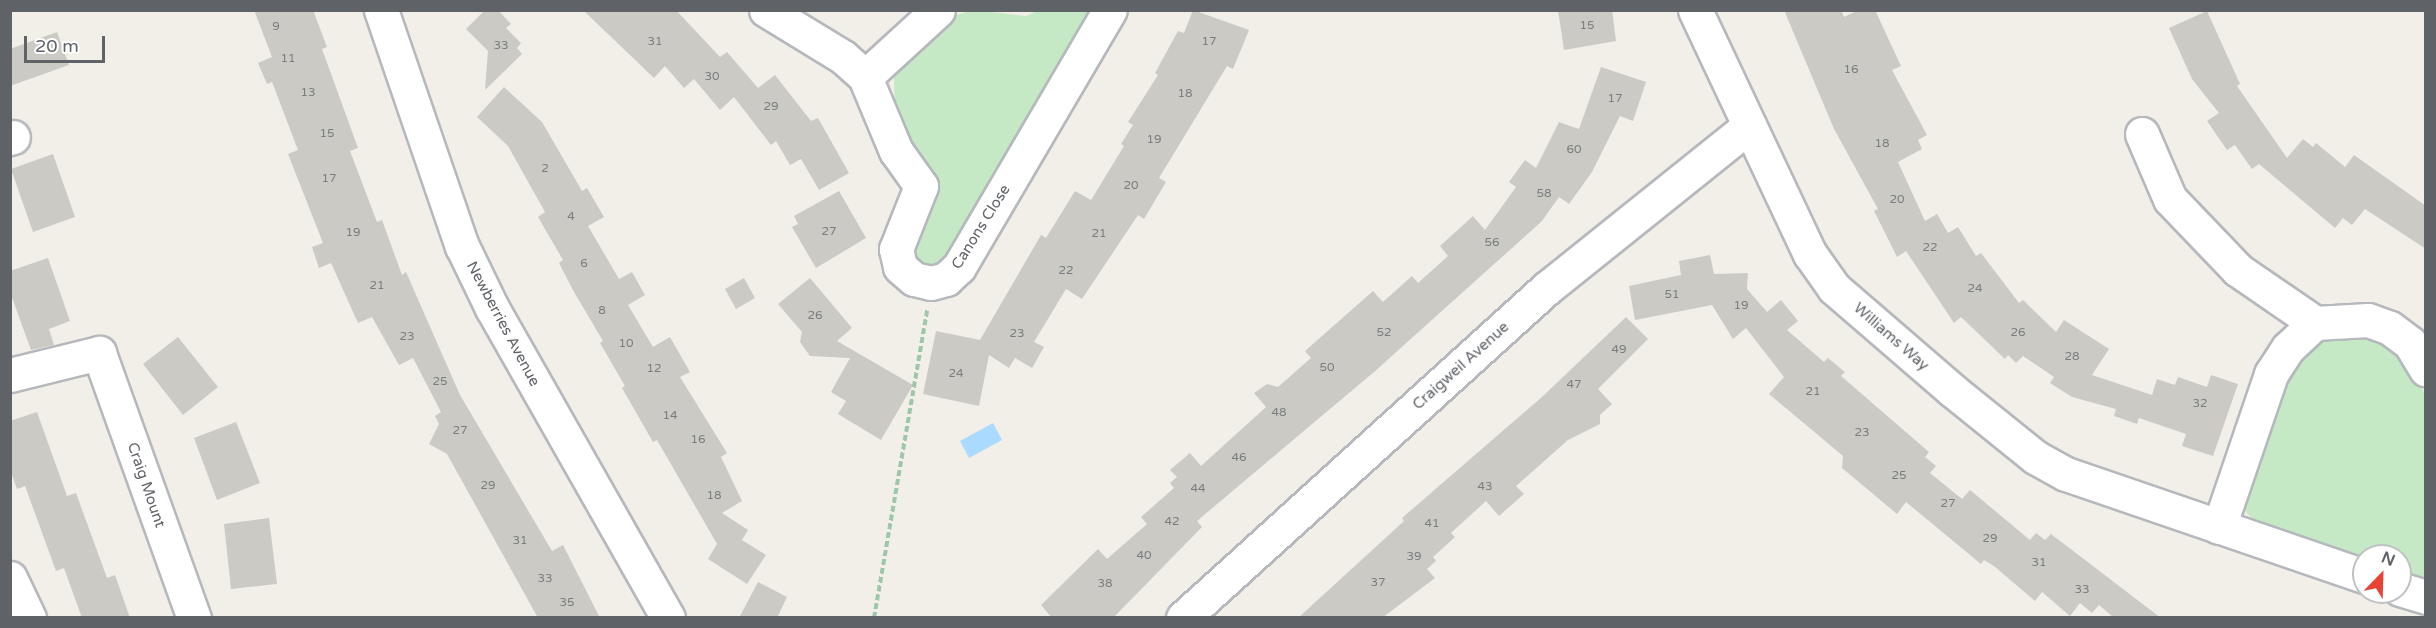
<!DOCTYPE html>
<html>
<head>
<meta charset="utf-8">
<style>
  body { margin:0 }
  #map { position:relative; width:2436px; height:628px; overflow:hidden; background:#f1efe8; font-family:"Varela Round",sans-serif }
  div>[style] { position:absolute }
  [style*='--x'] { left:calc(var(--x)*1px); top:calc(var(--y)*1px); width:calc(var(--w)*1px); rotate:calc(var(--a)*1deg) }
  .green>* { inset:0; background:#c5e8c5 }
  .water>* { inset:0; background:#aadaff }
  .building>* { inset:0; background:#cccac5 }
  .path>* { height:4px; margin-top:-2px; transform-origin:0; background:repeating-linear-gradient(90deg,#9cc7a9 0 6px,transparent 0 9px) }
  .roads { filter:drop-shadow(2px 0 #b5b8bc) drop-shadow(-2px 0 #b5b8bc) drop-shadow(0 2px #b5b8bc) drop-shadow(0 -2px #b5b8bc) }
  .minor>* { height:33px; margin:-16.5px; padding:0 16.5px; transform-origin:16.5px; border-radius:16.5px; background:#fff }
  span { translate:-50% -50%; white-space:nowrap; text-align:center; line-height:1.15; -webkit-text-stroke:4.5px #fff; paint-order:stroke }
  .number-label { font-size:12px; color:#7a7d7f }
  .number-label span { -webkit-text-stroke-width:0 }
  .street-label { font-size:15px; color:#5f6368 }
  .frame { position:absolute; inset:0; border:12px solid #5f6368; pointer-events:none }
  .north { position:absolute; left:2352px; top:544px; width:60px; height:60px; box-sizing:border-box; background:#fff; border:2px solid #bfc1c3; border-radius:50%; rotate:23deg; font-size:16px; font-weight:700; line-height:24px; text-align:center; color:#5f6368 }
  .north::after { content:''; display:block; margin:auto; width:21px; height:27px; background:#ea4335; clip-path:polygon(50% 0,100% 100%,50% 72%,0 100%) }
  .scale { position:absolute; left:24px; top:36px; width:81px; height:27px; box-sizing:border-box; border:3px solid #5f6368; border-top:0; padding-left:8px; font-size:18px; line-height:21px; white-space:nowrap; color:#5f6368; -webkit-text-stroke:4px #fff; paint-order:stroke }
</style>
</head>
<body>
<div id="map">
  <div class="green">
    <div style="clip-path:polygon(972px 10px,1026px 16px,1037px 11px,1100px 11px,945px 269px,909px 262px,928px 200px,895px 126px,894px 76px,907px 50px,937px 22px)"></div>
    <div style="clip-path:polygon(2359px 328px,2410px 360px,2425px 395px,2425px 582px,2400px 574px,2400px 556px,2364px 556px,2364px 561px,2257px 525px,2246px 512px,2242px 500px,2282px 373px,2319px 335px)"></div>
  </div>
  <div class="water">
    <div style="clip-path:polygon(993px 423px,1002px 440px,969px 458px,960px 441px)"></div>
  </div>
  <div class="building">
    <div style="clip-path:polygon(254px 10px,313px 10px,327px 47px,322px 49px,358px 148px,350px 151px,377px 222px,382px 220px,402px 275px,406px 272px,460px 395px,552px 551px,563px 545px,600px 618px,538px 618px,447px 454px,429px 444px,439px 424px,435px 416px,441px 412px,413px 358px,399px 365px,372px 317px,358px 323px,331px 263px,319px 268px,312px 247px,323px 243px,288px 154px,298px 150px,272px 82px,267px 84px,258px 63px,272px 57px)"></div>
    <div style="clip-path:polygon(485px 10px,498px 10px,511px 24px,506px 28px,521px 43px,517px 48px,522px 54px,485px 90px,488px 51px,466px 29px)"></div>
    <div style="clip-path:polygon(583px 10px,676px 10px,720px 57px,727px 52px,758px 88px,775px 75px,811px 121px,818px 118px,849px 173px,819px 190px,801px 159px,790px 165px,776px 141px,771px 145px,734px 97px,720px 110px,694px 79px,684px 88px,665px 66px,654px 78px)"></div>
    <div style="clip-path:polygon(1193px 10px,1249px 30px,1233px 69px,1227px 66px,1159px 178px,1166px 182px,1144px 219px,1138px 215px,1082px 299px,1066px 289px,1034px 342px,1044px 347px,1032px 368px,1015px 358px,1009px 368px,989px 355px,979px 406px,923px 394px,936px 331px,980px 340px,1041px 235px,1046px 238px,1075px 191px,1091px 200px,1124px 146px,1121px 144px,1133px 125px,1128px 122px,1158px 75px,1155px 73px,1178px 31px,1184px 33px)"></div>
    <div style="clip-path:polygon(1558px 10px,1612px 10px,1616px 41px,1564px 50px)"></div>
    <div style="clip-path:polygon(1784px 10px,1841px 10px,1844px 17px,1859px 10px,1875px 10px,1901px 66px,1892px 70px,1927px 135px,1918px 140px,1922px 149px,1898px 162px,1925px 221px,1937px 214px,1948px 233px,1958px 227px,1976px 256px,1981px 253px,2019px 303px,2023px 300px,2056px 332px,2064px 320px,2109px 349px,2092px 375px,2152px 395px,2157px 379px,2175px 385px,2178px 377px,2207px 387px,2211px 375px,2238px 384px,2213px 456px,2182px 446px,2186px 434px,2139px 418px,2137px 424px,2114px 416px,2116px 409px,2072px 397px,2050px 383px,2054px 377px,2023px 356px,2016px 363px,2008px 355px,2005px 359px,1961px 317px,1954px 323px,1906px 251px,1897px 257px,1874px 211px,1878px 209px,1834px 129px)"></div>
    <div style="clip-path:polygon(2207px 11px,2240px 84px,2237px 86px,2287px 158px,2303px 139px,2313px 147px,2316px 143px,2345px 167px,2354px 155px,2426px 206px,2426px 249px,2365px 209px,2352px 225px,2343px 218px,2335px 228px,2259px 164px,2252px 169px,2235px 145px,2227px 150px,2207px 121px,2219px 113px,2192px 79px,2169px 28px)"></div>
    <div style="clip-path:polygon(57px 32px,69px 65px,10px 86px,10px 49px)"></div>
    <div style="clip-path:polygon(1601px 67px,1646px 82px,1633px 121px,1620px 116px,1592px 172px,1569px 204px,1559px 197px,1542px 221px,1374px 372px,1197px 521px,1202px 527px,1113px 618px,1052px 618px,1041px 605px,1098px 549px,1107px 559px,1147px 524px,1141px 517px,1174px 488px,1170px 483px,1177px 477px,1170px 470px,1190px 453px,1201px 466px,1266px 407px,1254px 393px,1267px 384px,1278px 387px,1311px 358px,1305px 351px,1373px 291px,1383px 302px,1412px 276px,1418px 283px,1448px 256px,1440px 246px,1473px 216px,1485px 230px,1516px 187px,1509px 182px,1525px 160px,1536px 168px,1559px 122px,1579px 129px)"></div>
    <div style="clip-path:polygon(504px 87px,542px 122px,582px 191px,587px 188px,604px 217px,588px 226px,619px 279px,632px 272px,645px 295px,628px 305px,653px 347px,670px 337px,690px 372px,680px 377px,727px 453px,721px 457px,742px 501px,722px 513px,748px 530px,742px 540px,766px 555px,747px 584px,708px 559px,717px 544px,657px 440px,653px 442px,622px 388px,625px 386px,600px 343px,603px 341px,574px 292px,559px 263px,563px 260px,538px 217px,545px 212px,508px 146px,477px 117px)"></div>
    <div style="clip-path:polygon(53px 154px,75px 217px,33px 232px,11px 169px)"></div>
    <div style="clip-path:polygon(839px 191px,866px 238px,816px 268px,792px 227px,798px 224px,794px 216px)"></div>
    <div style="clip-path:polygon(1710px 255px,1714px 274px,1748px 273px,1747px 289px,1767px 312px,1781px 300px,1798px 321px,1787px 330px,1824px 362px,1828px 358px,1845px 372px,1841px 376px,1929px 452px,1925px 457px,1936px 466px,1930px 473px,1962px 499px,1970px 490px,2030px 540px,2036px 533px,2045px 540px,2051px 534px,2161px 618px,2114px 618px,2099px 605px,2092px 613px,2080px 603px,2070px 616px,2042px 592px,2035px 601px,1994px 566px,1984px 560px,1981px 564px,1906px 502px,1897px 514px,1842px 468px,1843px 456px,1769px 394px,1784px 377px,1746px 328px,1733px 339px,1712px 305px,1635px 320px,1629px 286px,1681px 275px,1679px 261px)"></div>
    <div style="clip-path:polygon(48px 258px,70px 321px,49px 329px,54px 345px,31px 350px,10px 292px,10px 271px)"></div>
    <div style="clip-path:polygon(744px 278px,755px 298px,736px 309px,725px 289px)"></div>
    <div style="clip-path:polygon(810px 278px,852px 328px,837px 341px,913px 385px,881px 440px,838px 414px,846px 401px,831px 392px,850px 358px,810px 356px,800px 342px,802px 332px,778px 304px)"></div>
    <div style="clip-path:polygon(1626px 317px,1648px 339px,1598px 389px,1612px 404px,1600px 415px,1600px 424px,1568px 440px,1516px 486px,1524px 494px,1499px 516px,1486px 501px,1451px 533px,1455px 537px,1433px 557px,1436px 561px,1427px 569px,1435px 578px,1382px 618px,1298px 618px,1404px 521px,1402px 518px,1542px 397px)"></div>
    <div style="clip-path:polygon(178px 337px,218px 387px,183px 415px,143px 364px)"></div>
    <div style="clip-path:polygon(37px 412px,67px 496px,76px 493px,107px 578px,115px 575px,130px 618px,82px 618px,64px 568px,56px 571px,25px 486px,17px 489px,10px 469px,10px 421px)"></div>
    <div style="clip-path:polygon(236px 422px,260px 483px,217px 500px,194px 438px)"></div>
    <div style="clip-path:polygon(269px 518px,277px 584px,231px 589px,224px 524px)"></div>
    <div style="clip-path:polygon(758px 582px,787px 597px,777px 618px,739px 618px)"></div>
  </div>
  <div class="path">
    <div style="--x:874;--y:618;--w:313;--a:-80.2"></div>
  </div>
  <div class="roads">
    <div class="minor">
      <div style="--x:381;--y:10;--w:250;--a:71.1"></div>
      <div style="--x:462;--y:246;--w:69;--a:64.2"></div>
      <div style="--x:492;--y:308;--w:356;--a:60.4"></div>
      <div style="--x:766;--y:10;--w:90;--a:31.4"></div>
      <div style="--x:843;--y:57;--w:30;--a:42"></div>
      <div style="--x:865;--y:77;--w:80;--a:67.3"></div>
      <div style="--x:896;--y:151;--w:43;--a:54.5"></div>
      <div style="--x:921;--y:186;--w:68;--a:111.6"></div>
      <div style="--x:896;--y:249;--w:18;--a:77"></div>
      <div style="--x:900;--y:267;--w:18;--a:41"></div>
      <div style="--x:914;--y:279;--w:17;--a:13"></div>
      <div style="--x:931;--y:283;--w:16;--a:-15"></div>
      <div style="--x:946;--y:279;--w:18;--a:-43"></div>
      <div style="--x:959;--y:267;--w:298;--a:-59.6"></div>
      <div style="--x:1695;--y:10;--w:270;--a:64.8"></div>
      <div style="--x:1810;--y:254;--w:42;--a:54.8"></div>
      <div style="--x:1834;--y:288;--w:156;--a:40.8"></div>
      <div style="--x:1952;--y:390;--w:107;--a:38.9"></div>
      <div style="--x:2035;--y:457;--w:35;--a:29"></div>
      <div style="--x:2066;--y:474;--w:315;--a:18.9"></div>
      <div style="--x:865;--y:77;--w:99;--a:-42.5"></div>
      <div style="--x:2142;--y:134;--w:71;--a:66.7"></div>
      <div style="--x:2170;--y:199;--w:98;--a:46.2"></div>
      <div style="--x:2238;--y:270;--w:93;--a:34.5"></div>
      <div style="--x:2315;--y:323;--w:53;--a:-3.2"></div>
      <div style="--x:2368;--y:320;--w:23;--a:20"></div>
      <div style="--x:2390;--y:328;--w:25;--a:37"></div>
      <div style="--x:2410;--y:343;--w:31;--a:59"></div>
      <div style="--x:10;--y:138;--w:3;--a:-18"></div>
      <div style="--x:10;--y:375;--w:92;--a:-13.9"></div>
      <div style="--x:99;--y:353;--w:282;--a:70.3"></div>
      <div style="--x:2219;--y:527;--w:162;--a:-71.2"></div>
      <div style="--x:2271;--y:374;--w:31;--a:-57"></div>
      <div style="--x:2288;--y:348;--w:37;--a:-43"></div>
      <div style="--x:10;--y:578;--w:44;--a:64.6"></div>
      <div style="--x:2400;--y:589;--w:27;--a:17"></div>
      <div style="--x:1183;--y:618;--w:491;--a:-42.2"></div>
      <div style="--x:1547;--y:288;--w:259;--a:-38.7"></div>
    </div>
  </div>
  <div class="number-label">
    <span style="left:1587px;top:26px">15</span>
    <span style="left:276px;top:27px">9</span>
    <span style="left:655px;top:42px">31</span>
    <span style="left:1209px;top:42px">17</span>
    <span style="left:501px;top:46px">33</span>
    <span style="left:288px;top:59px">11</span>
    <span style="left:1851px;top:70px">16</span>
    <span style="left:712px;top:77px">30</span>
    <span style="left:308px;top:93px">13</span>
    <span style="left:1185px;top:94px">18</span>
    <span style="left:1615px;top:99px">17</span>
    <span style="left:771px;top:107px">29</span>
    <span style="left:327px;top:134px">15</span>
    <span style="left:1154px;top:140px">19</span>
    <span style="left:1882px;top:144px">18</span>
    <span style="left:1574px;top:150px">60</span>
    <span style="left:545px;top:169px">2</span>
    <span style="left:329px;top:179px">17</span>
    <span style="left:1131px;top:186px">20</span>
    <span style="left:1544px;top:194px">58</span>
    <span style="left:1897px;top:200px">20</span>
    <span style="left:571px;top:217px">4</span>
    <span style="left:829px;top:232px">27</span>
    <span style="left:353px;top:233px">19</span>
    <span style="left:1099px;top:234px">21</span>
    <span style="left:1492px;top:243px">56</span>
    <span style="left:1930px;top:248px">22</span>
    <span style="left:584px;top:264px">6</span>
    <span style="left:1066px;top:271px">22</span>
    <span style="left:377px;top:286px">21</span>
    <span style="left:1975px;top:289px">24</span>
    <span style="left:1672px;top:295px">51</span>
    <span style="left:1741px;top:306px">19</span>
    <span style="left:602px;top:311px">8</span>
    <span style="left:815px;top:316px">26</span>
    <span style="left:1384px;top:333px">52</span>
    <span style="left:2018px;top:333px">26</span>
    <span style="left:1017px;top:334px">23</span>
    <span style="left:407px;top:337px">23</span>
    <span style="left:626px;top:344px">10</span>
    <span style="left:1619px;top:350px">49</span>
    <span style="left:2072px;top:357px">28</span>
    <span style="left:1327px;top:368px">50</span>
    <span style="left:654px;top:369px">12</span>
    <span style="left:956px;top:374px">24</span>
    <span style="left:440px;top:382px">25</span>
    <span style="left:1574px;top:385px">47</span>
    <span style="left:1813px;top:392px">21</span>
    <span style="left:2200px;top:404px">32</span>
    <span style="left:1279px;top:413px">48</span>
    <span style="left:670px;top:416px">14</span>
    <span style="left:460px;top:431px">27</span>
    <span style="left:1862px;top:433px">23</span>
    <span style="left:698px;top:440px">16</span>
    <span style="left:1239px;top:458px">46</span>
    <span style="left:1899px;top:476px">25</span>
    <span style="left:488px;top:486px">29</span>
    <span style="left:1485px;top:487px">43</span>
    <span style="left:1198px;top:489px">44</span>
    <span style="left:714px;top:496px">18</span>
    <span style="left:1948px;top:504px">27</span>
    <span style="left:1172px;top:522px">42</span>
    <span style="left:1432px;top:524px">41</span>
    <span style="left:1990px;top:539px">29</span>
    <span style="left:520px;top:541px">31</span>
    <span style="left:1144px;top:556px">40</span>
    <span style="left:1414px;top:557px">39</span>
    <span style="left:2039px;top:563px">31</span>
    <span style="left:545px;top:579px">33</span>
    <span style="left:1378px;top:583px">37</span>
    <span style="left:1105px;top:584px">38</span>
    <span style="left:2082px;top:590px">33</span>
    <span style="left:567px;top:603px">35</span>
  </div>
  <div class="street-label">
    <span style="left:981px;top:227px;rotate:-58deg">Canons Close</span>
    <span style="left:503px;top:324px;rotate:62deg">Newberries Avenue</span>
    <span style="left:1891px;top:337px;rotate:41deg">Williams Way</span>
    <span style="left:1461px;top:366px;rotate:-42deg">Craigweil Avenue</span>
    <span style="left:146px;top:485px;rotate:71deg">Craig Mount</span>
  </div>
  <div class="frame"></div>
  <div class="north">N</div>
  <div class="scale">20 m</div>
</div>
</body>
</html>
